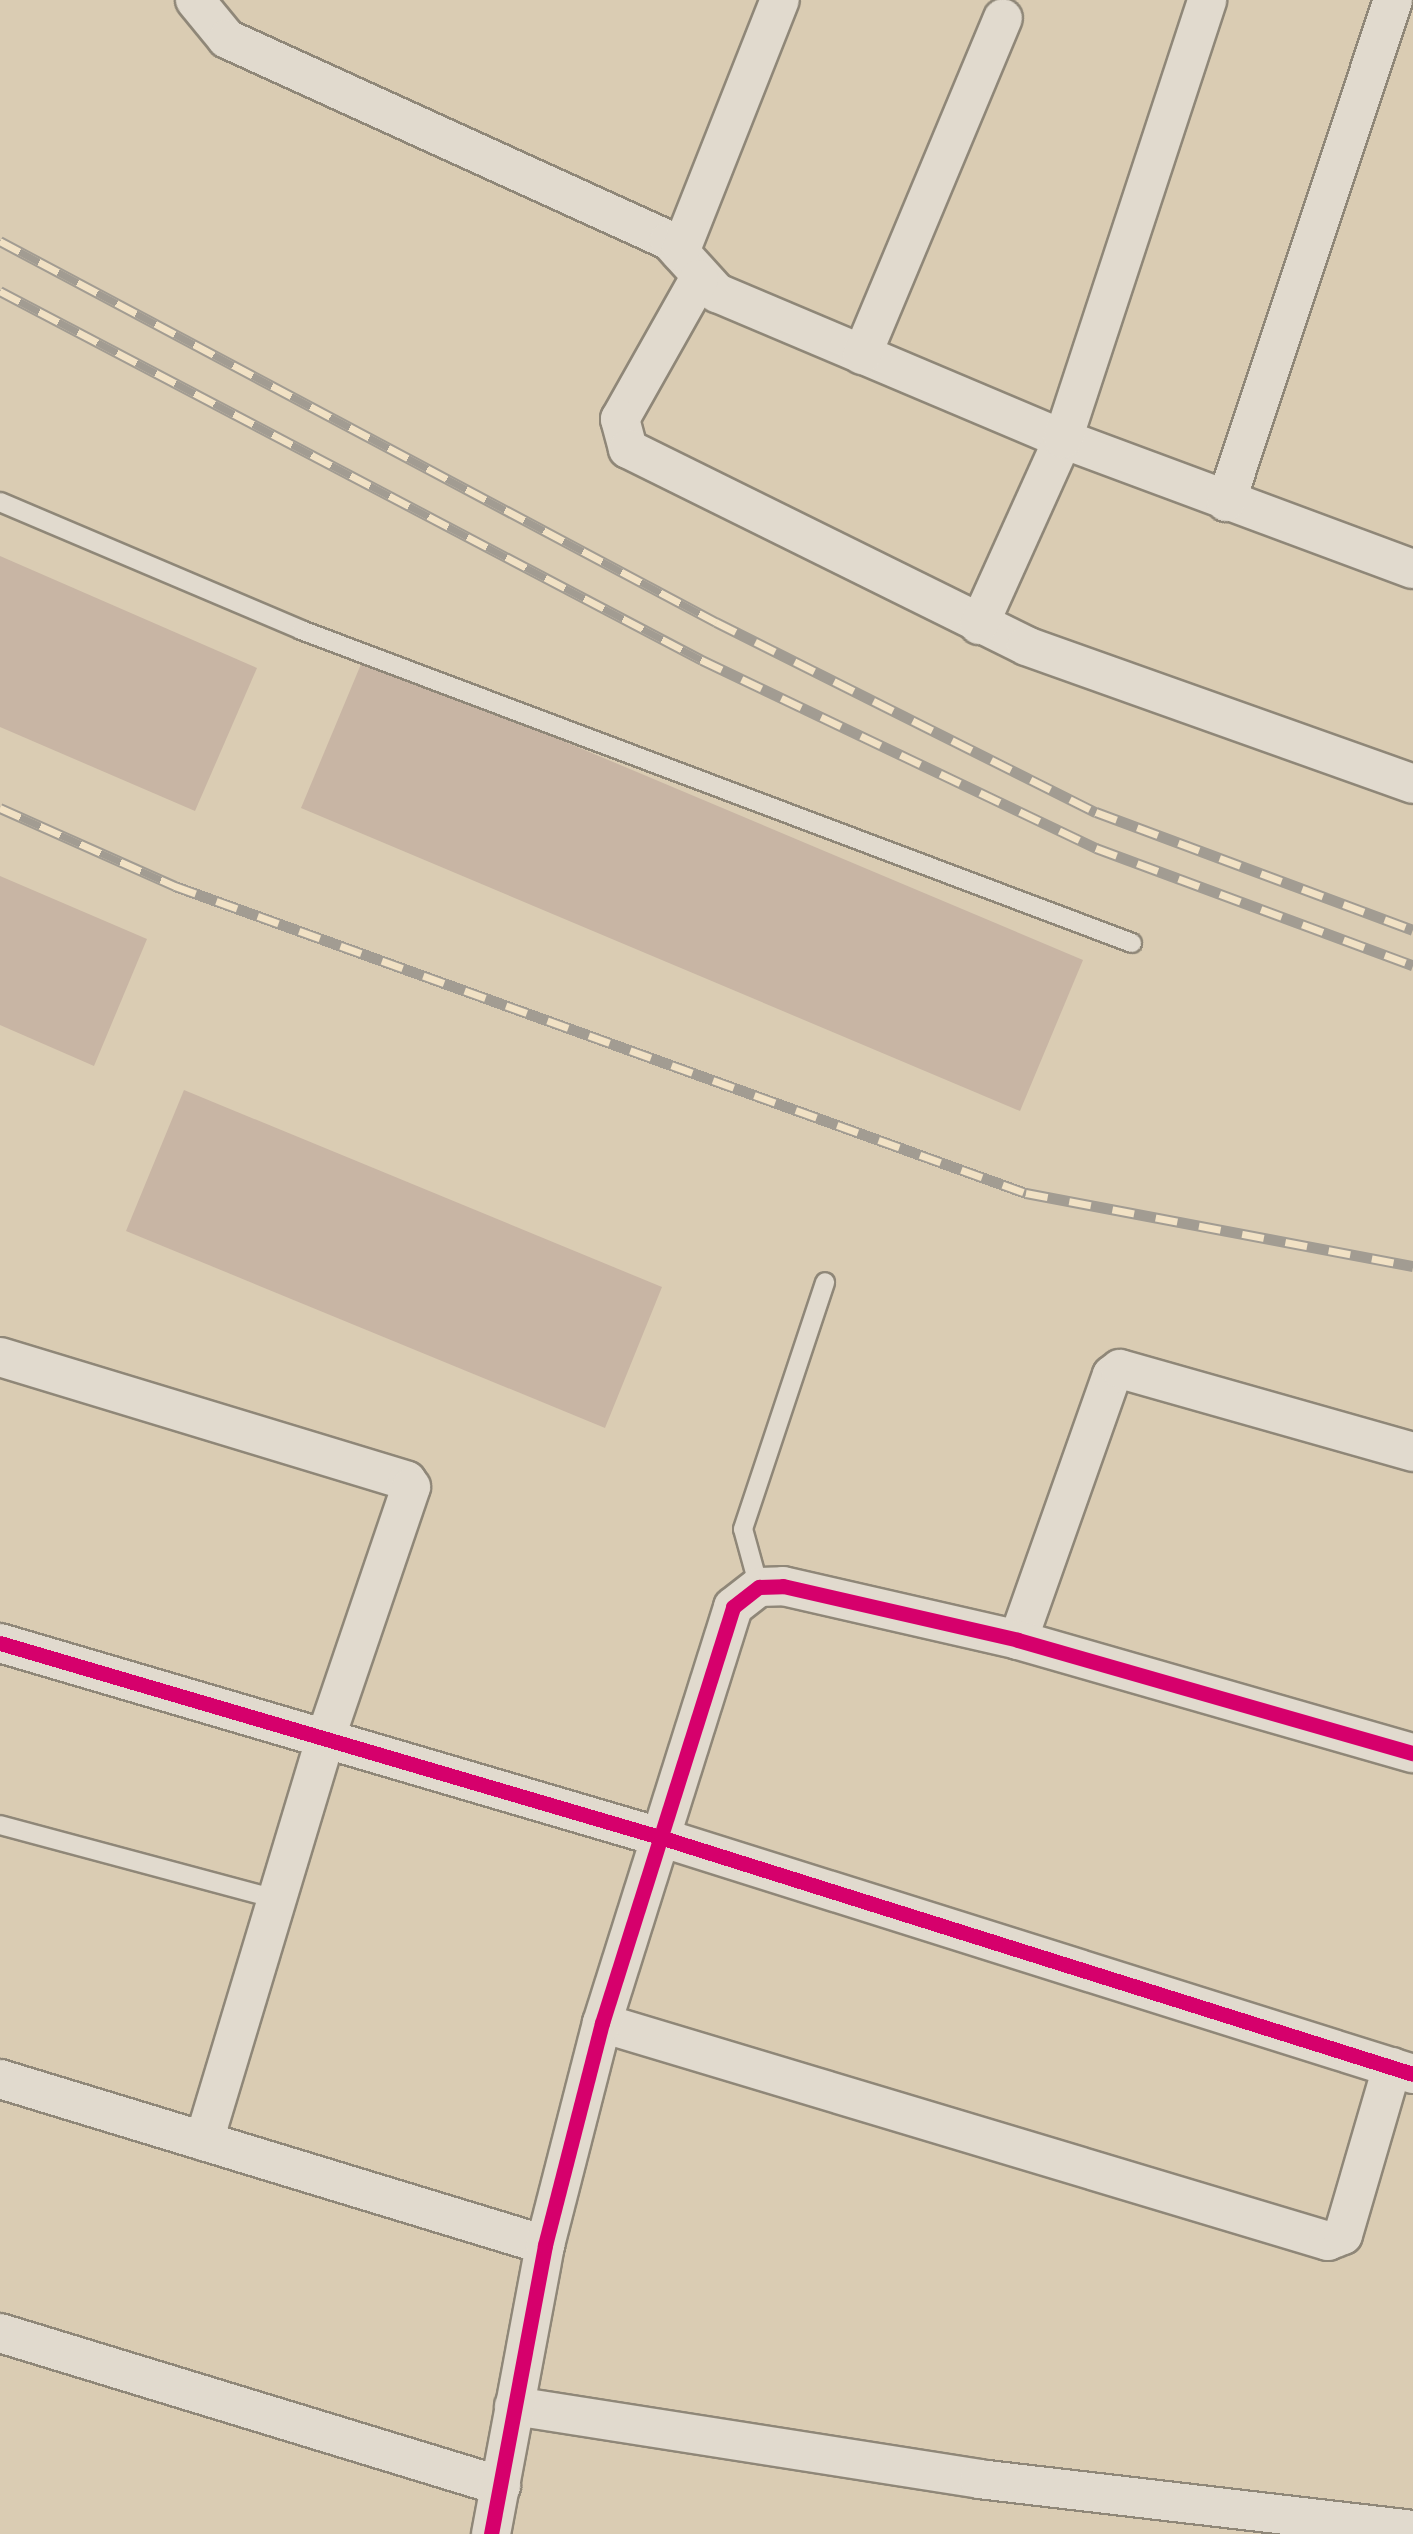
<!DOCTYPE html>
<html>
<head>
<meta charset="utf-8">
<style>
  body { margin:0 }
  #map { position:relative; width:1413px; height:2534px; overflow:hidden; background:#daccb3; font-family:"Libre Caslon Text",serif }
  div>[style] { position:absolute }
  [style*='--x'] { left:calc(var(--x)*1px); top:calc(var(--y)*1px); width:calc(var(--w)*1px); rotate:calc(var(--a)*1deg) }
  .building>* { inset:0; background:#c8b5a4 }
  .roads { filter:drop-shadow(2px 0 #8f8778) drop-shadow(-2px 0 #8f8778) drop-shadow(0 2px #8f8778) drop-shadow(0 -2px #8f8778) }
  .lane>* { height:18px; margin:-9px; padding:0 9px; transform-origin:9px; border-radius:9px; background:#e1dace }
  .street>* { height:38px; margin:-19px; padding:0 19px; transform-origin:19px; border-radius:19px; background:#e1dace }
  .rail>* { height:11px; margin-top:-5.5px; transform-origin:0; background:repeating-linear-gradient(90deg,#f1e1c4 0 22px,#a29c92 0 44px); box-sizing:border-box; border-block:2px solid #a29c92 }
  .cycleway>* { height:15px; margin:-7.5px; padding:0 7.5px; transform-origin:7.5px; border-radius:7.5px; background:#d6006c }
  span { translate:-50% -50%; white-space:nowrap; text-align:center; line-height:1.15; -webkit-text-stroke:10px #f1e1c4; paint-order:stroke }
</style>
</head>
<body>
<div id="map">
  <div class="building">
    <div style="clip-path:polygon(0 556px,257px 668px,195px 811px,0 727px)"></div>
    <div style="clip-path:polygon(364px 657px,1083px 960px,1020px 1111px,301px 808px)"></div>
    <div style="clip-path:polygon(0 876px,147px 939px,94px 1066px,0 1025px)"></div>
    <div style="clip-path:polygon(184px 1090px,662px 1287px,605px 1428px,126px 1231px)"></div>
  </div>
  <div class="roads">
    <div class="lane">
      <div style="--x:0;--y:502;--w:327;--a:23"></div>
      <div style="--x:301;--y:630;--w:888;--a:20.64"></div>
      <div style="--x:759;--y:1587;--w:60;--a:-105.4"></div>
      <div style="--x:743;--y:1529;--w:260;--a:-71.6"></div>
      <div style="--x:0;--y:1825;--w:287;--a:15"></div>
    </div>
    <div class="street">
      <div style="--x:195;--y:0;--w:50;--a:50.6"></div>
      <div style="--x:227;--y:39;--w:486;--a:24.5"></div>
      <div style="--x:669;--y:240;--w:72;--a:47.8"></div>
      <div style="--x:717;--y:293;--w:376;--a:22.9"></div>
      <div style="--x:1063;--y:439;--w:373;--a:20.4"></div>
      <div style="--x:680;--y:252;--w:271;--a:-68.4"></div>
      <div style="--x:699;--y:279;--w:161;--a:119.4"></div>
      <div style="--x:620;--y:419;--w:31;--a:75"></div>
      <div style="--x:628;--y:449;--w:444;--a:26.3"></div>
      <div style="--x:1026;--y:646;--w:411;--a:19.6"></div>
      <div style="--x:862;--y:355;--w:365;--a:-67.3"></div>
      <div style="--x:1226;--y:502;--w:529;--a:-71.6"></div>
      <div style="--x:979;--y:625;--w:204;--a:-65.7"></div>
      <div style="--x:1063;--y:439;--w:462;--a:-71.8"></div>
      <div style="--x:0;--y:1357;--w:425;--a:16.9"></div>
      <div style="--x:407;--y:1481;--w:7;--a:56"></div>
      <div style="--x:411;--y:1487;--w:267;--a:108.8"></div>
      <div style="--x:325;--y:1740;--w:419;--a:106.8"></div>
      <div style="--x:1018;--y:1640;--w:281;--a:-70.5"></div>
      <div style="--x:1112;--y:1375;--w:10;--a:-37"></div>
      <div style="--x:1120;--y:1369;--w:305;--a:15.8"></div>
      <div style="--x:0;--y:1643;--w:691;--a:16.39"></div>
      <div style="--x:663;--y:1838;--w:786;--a:17.47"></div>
      <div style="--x:602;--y:2023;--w:758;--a:16.71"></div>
      <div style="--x:1328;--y:2241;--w:16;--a:-22"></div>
      <div style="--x:1343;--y:2235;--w:175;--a:-73.7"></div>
      <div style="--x:0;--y:2079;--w:570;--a:16.94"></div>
      <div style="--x:0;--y:2333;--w:524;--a:16.98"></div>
      <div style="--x:514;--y:2406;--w:471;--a:8.9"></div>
      <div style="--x:979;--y:2479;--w:437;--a:6.7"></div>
      <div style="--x:491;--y:2534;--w:294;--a:-79.4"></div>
      <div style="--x:545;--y:2245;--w:229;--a:-75.6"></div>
      <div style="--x:602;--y:2023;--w:436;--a:-72.5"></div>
      <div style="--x:733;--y:1607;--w:33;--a:-38"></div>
      <div style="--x:759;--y:1587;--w:24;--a:-2"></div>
      <div style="--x:783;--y:1586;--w:241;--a:12.9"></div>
      <div style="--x:1018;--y:1640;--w:411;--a:16"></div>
    </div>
  </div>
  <div class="rail">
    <div style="--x:0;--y:241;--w:811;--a:28.02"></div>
    <div style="--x:716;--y:622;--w:425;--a:26.6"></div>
    <div style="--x:1096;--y:812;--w:338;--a:20.4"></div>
    <div style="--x:0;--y:291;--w:793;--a:27.73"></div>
    <div style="--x:702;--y:660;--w:437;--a:25.5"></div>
    <div style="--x:1096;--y:848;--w:338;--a:20.3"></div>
    <div style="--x:0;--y:808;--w:192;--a:24"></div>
    <div style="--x:175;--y:886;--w:905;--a:19.84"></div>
    <div style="--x:1026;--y:1193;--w:394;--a:10.7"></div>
  </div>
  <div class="cycleway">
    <div style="--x:0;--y:1643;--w:691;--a:16.39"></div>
    <div style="--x:663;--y:1838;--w:786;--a:17.47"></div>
    <div style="--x:491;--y:2534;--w:294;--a:-79.4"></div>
    <div style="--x:545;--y:2245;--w:229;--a:-75.6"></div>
    <div style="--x:602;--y:2023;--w:436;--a:-72.5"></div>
    <div style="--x:733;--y:1607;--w:33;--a:-38"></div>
    <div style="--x:759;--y:1587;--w:24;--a:-2"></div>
    <div style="--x:783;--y:1586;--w:241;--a:12.9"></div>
    <div style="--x:1018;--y:1640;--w:411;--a:16"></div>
  </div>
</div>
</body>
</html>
